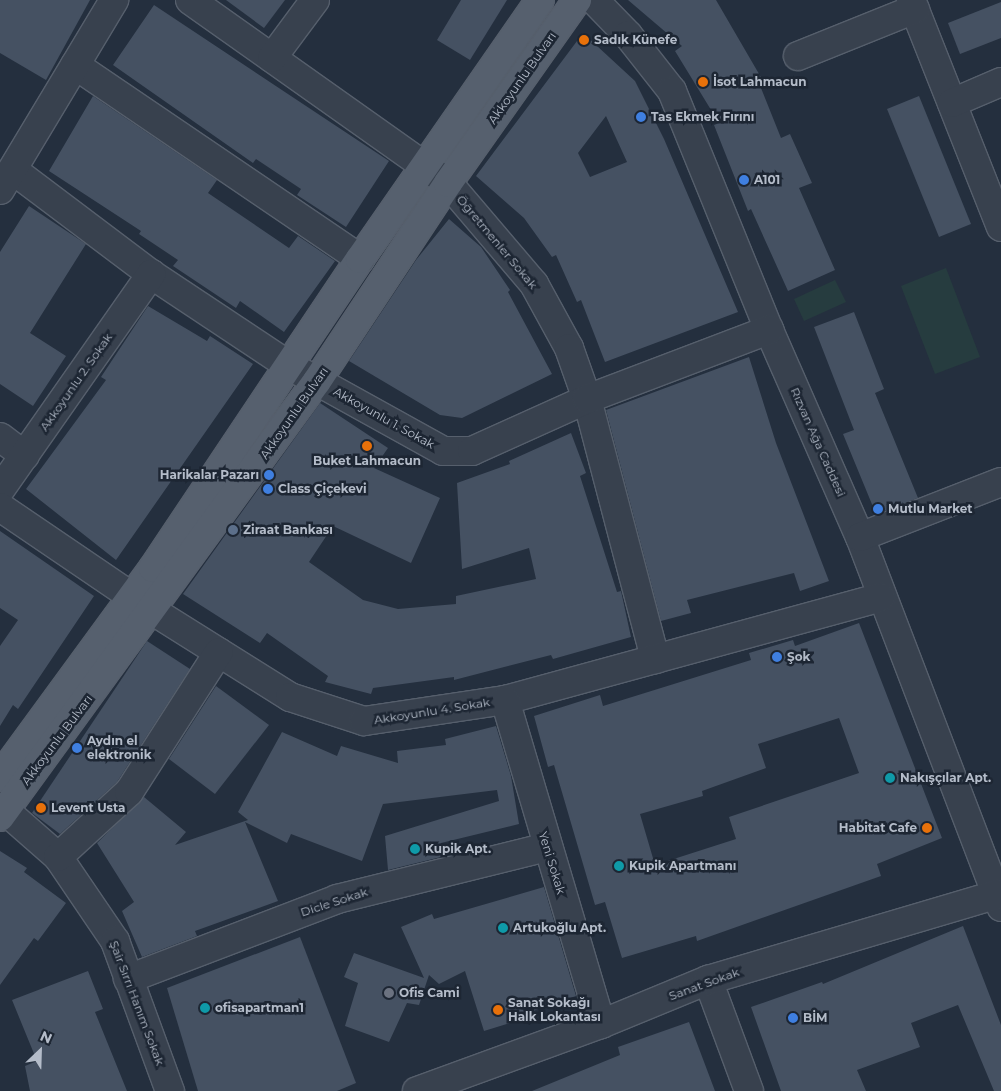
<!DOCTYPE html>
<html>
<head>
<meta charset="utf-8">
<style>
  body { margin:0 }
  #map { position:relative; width:1001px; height:1091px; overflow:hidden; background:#242f3e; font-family:Montserrat,sans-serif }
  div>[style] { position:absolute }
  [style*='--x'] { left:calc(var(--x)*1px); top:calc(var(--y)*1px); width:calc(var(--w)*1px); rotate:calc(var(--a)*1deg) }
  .green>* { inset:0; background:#263c3f }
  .building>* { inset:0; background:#455162 }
  .roads { filter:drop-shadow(1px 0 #565f6c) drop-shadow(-1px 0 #565f6c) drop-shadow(0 1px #565f6c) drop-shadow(0 -1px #565f6c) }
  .minor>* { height:28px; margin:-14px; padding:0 14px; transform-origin:14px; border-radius:14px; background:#38414e }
  .major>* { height:28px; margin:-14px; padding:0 14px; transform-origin:14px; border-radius:14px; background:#56606e }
  .dots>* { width:14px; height:14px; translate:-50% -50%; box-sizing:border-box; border:2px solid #1d2633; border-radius:50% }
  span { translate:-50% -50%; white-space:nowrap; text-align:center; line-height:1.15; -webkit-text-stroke:5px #1d2633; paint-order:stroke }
  .poi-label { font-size:12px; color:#b4bcc9; font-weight:700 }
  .left { translate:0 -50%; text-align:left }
  .right { translate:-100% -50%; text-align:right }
  .street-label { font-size:12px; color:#b4bcc9 }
  .north { position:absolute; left:15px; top:1026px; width:50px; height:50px; -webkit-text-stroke:4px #1d2633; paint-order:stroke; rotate:24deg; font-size:14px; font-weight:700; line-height:20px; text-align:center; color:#b4bcc9 }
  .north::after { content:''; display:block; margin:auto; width:18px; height:22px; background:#b4bcc9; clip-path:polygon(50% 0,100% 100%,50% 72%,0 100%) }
</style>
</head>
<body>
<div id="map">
  <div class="green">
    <div style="clip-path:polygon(946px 268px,980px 357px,935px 374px,901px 286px)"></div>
    <div style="clip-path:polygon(835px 280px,846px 302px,804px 321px,794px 299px)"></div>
  </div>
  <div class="building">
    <div style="clip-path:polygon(0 0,90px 0,46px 80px,0 53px)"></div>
    <div style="clip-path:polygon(226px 0,285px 0,264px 28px)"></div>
    <div style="clip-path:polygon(461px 0,507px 0,470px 60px,437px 40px)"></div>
    <div style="clip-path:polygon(628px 0,716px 0,766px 86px,761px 88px,781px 138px,790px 134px,812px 183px,799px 188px,835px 270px,788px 291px,751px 209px,748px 211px,714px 125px,719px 123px,675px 51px,682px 46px)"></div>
    <div style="clip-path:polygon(1001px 2px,1001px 38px,960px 54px,948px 23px)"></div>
    <div style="clip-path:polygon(154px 5px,389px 161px,346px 227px,297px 195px,301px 189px,256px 159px,253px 163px,113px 65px)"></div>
    <div style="clip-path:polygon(evenodd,583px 33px,635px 81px,664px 139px,738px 312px,605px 362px,581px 300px,577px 302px,556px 255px,552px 257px,524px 218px,476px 176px,583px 33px,606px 116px,627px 162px,590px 177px,578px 153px,606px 116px)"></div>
    <div style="clip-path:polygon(93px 96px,217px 180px,208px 193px,289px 248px,298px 236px,335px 261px,284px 332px,240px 301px,236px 308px,173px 266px,178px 260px,139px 234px,141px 231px,49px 171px)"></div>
    <div style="clip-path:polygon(919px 96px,971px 224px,939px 237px,887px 109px)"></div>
    <div style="clip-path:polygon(29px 206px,86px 244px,30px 333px,66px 356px,33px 406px,0 384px,0 252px)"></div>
    <div style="clip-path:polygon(449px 219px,481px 247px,510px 290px,508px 292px,552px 374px,462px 418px,440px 415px,349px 361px,416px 260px)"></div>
    <div style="clip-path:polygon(148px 306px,207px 341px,210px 336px,253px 364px,116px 560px,26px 489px,106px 380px,101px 377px)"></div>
    <div style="clip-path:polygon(854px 312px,884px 389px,875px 393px,918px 498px,876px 514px,843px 434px,854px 430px,814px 327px)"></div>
    <div style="clip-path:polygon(749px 357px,776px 443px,829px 581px,800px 591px,794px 573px,687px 600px,691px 613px,661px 621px,606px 410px)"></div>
    <div style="clip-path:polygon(320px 403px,388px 448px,374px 468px,440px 498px,411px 563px,333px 526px,309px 562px,363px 600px,398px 609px,456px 604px,456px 596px,536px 579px,529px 548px,462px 569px,457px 483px,510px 464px,509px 461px,571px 433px,586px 473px,580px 476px,617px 592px,621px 591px,631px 637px,553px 659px,551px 655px,454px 680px,454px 677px,373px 688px,371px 694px,325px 682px,328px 676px,267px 633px,260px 643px,183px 594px)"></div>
    <div style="clip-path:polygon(0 531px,94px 596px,18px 709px,13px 705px,0 726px,0 646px,18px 620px,0 608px)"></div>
    <div style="clip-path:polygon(evenodd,859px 623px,942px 838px,877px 864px,881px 876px,697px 941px,696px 936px,622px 958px,605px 902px,595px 905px,554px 765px,548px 767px,534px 716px,600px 695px,603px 706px,751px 660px,749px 653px,793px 640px,795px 646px,859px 623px,839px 718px,859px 773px,729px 817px,736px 839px,655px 865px,640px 814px,703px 796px,702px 791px,766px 768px,758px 744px,839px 718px)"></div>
    <div style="clip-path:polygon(147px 641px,190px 669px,117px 782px,60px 834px,32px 813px)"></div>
    <div style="clip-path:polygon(216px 686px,269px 725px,215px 794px,169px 759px)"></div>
    <div style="clip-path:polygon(496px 726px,511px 776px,519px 824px,441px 843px,445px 856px,388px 870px,385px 836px,499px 801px,497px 790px,383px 804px,362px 861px,291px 834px,287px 843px,245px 822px,278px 901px,195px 931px,197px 936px,142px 957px,122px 911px,134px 902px,97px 843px,144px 797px,186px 832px,175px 845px,248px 820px,238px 812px,282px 732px,337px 756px,341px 746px,398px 763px,397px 751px,446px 745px,445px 739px)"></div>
    <div style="clip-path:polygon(0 851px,27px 868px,24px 872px,66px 903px,38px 941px,34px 938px,0 985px)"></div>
    <div style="clip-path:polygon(544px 887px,576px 996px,530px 1012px,532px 1016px,484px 1031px,465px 971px,439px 984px,429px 975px,419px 1005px,407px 1003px,389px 1042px,345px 1026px,358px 983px,344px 977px,354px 953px,424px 978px,401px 927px,432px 914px,434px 919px)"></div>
    <div style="clip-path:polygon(963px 926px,1001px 1025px,1001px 1091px,994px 1091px,958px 1005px,911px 1023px,920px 1047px,857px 1070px,866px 1091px,781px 1091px,751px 1007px,822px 982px,823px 984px)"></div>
    <div style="clip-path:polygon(300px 937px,356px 1083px,337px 1091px,198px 1091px,167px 988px)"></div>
    <div style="clip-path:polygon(88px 971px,103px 1009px,95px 1012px,127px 1091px,30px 1091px,25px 1066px,37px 1061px,12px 1000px)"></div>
    <div style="clip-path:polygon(689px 1022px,715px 1091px,532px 1091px,620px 1055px,618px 1047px)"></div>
  </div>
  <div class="roads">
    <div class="minor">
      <div style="--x:190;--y:0;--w:316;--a:35.3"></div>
      <div style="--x:448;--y:183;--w:133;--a:49.6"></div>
      <div style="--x:534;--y:284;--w:73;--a:61.3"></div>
      <div style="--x:569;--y:348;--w:54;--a:70.6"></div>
      <div style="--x:587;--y:399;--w:269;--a:75.3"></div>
      <div style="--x:594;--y:0;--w:49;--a:45.8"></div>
      <div style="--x:628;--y:35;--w:71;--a:51.8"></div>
      <div style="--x:672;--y:91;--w:258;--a:67.9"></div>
      <div style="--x:769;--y:330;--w:226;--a:66.3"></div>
      <div style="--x:860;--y:537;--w:396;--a:69.1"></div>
      <div style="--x:911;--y:0;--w:244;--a:68.4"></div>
      <div style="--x:798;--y:56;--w:126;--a:-21.9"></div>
      <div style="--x:272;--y:58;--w:72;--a:-53.4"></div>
      <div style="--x:75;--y:65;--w:345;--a:34.2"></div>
      <div style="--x:952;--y:103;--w:53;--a:-23.2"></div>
      <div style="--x:13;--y:170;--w:173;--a:37"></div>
      <div style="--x:151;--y:274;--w:164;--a:33.6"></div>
      <div style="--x:288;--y:365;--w:177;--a:29"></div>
      <div style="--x:443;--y:451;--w:29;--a:0"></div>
      <div style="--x:472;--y:451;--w:126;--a:-24.3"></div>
      <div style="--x:587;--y:399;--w:195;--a:-20.8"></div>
      <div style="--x:0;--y:190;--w:222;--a:-59"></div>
      <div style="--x:0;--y:437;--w:31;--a:37"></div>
      <div style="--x:0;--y:490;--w:264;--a:-55"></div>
      <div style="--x:0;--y:507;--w:185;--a:34.2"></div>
      <div style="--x:153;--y:611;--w:162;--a:32.1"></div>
      <div style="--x:290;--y:697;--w:78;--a:18"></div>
      <div style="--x:364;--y:721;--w:143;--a:-8.5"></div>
      <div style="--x:505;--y:700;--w:390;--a:-15.3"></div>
      <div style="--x:860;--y:537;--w:151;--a:-21.3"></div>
      <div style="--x:505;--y:700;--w:338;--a:73.5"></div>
      <div style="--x:0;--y:806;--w:77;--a:41.3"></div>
      <div style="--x:58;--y:857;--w:102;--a:55.8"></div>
      <div style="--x:115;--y:941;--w:160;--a:69.9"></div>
      <div style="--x:58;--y:857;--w:96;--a:-42.5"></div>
      <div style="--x:129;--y:792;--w:166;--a:-57.3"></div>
      <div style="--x:128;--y:979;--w:224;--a:-20.9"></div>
      <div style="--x:337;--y:899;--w:216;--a:-13.9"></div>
      <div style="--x:708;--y:980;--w:118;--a:69.7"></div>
      <div style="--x:417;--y:1091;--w:196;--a:-20"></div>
      <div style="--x:601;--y:1024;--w:116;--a:-22.4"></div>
      <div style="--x:708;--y:980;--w:306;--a:-16.5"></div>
    </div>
    <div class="major">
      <div style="--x:0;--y:777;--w:259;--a:-53.8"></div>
      <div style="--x:153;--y:568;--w:372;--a:-56.2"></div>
      <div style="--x:360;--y:259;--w:315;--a:-55.2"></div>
      <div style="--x:0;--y:817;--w:539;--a:-53.98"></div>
      <div style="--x:317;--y:381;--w:237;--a:-56.5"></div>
      <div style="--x:448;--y:183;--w:224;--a:-54.8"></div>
    </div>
  </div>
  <div class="dots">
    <div style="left:584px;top:40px;background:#e8710a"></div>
    <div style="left:703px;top:82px;background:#e8710a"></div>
    <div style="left:641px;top:117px;background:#3f7fe0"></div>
    <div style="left:744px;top:180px;background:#3f7fe0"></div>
    <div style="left:367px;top:446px;background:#e8710a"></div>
    <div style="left:269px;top:475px;background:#3f7fe0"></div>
    <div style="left:268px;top:489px;background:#3f7fe0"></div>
    <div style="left:878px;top:509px;background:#3f7fe0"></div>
    <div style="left:233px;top:530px;background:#5c6f8a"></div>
    <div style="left:777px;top:657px;background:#3f7fe0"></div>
    <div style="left:77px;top:748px;background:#3f7fe0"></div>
    <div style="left:890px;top:778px;background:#0f9aa8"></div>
    <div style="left:41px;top:808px;background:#e8710a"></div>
    <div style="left:927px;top:828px;background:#e8710a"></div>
    <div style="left:415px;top:849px;background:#0f9aa8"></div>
    <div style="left:619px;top:866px;background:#0f9aa8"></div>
    <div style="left:503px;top:928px;background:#0f9aa8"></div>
    <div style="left:389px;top:993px;background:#6b7280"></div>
    <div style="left:205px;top:1008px;background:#0f9aa8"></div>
    <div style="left:498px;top:1010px;background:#e8710a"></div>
    <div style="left:793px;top:1018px;background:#3f7fe0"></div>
  </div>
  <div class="poi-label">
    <span class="left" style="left:594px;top:40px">Sadık Künefe</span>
    <span class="left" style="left:713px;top:82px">İsot Lahmacun</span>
    <span class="left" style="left:651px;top:117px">Tas Ekmek Fırını</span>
    <span class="left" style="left:754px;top:180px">A101</span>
    <span style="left:367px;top:461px">Buket Lahmacun</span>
    <span class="right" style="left:259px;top:475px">Harikalar Pazarı</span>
    <span class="left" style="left:278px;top:489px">Class Çiçekevi</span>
    <span class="left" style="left:888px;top:509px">Mutlu Market</span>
    <span class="left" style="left:243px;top:530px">Ziraat Bankası</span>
    <span class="left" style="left:787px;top:657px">Şok</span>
    <span class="left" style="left:87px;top:748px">Aydın el<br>elektronik</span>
    <span class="left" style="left:900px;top:778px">Nakışçılar Apt.</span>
    <span class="left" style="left:51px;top:808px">Levent Usta</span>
    <span class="right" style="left:917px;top:828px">Habitat Cafe</span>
    <span class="left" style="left:425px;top:849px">Kupik Apt.</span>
    <span class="left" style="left:629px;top:866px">Kupik Apartmanı</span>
    <span class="left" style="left:513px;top:928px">Artukoğlu Apt.</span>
    <span class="left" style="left:399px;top:993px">Ofis Cami</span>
    <span class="left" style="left:508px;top:1010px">Sanat Sokağı<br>Halk Lokantası</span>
    <span class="left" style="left:215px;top:1008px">ofisapartman1</span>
    <span class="left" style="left:803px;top:1018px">BİM</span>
  </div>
  <div class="street-label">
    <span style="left:522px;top:78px;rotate:-55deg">Akkoyunlu Bulvarı</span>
    <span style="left:497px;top:242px;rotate:50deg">Öğretmenler Sokak</span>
    <span style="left:76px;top:382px;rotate:-55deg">Akkoyunlu 2. Sokak</span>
    <span style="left:294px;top:413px;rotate:-55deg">Akkoyunlu Bulvarı</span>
    <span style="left:384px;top:418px;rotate:29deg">Akkoyunlu 1. Sokak</span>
    <span style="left:818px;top:442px;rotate:66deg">Rızvan Ağa Caddesi</span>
    <span style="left:432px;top:711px;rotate:-9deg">Akkoyunlu 4. Sokak</span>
    <span style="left:57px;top:740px;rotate:-53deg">Akkoyunlu Bulvarı</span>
    <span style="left:552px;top:863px;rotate:73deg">Yeni Sokak</span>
    <span style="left:334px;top:902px;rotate:-18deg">Dicle Sokak</span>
    <span style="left:704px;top:984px;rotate:-20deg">Sanat Sokak</span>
    <span style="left:137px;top:1003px;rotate:69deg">Şair Sırrı Hanım Sokak</span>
  </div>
  <div class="north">N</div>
</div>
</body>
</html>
